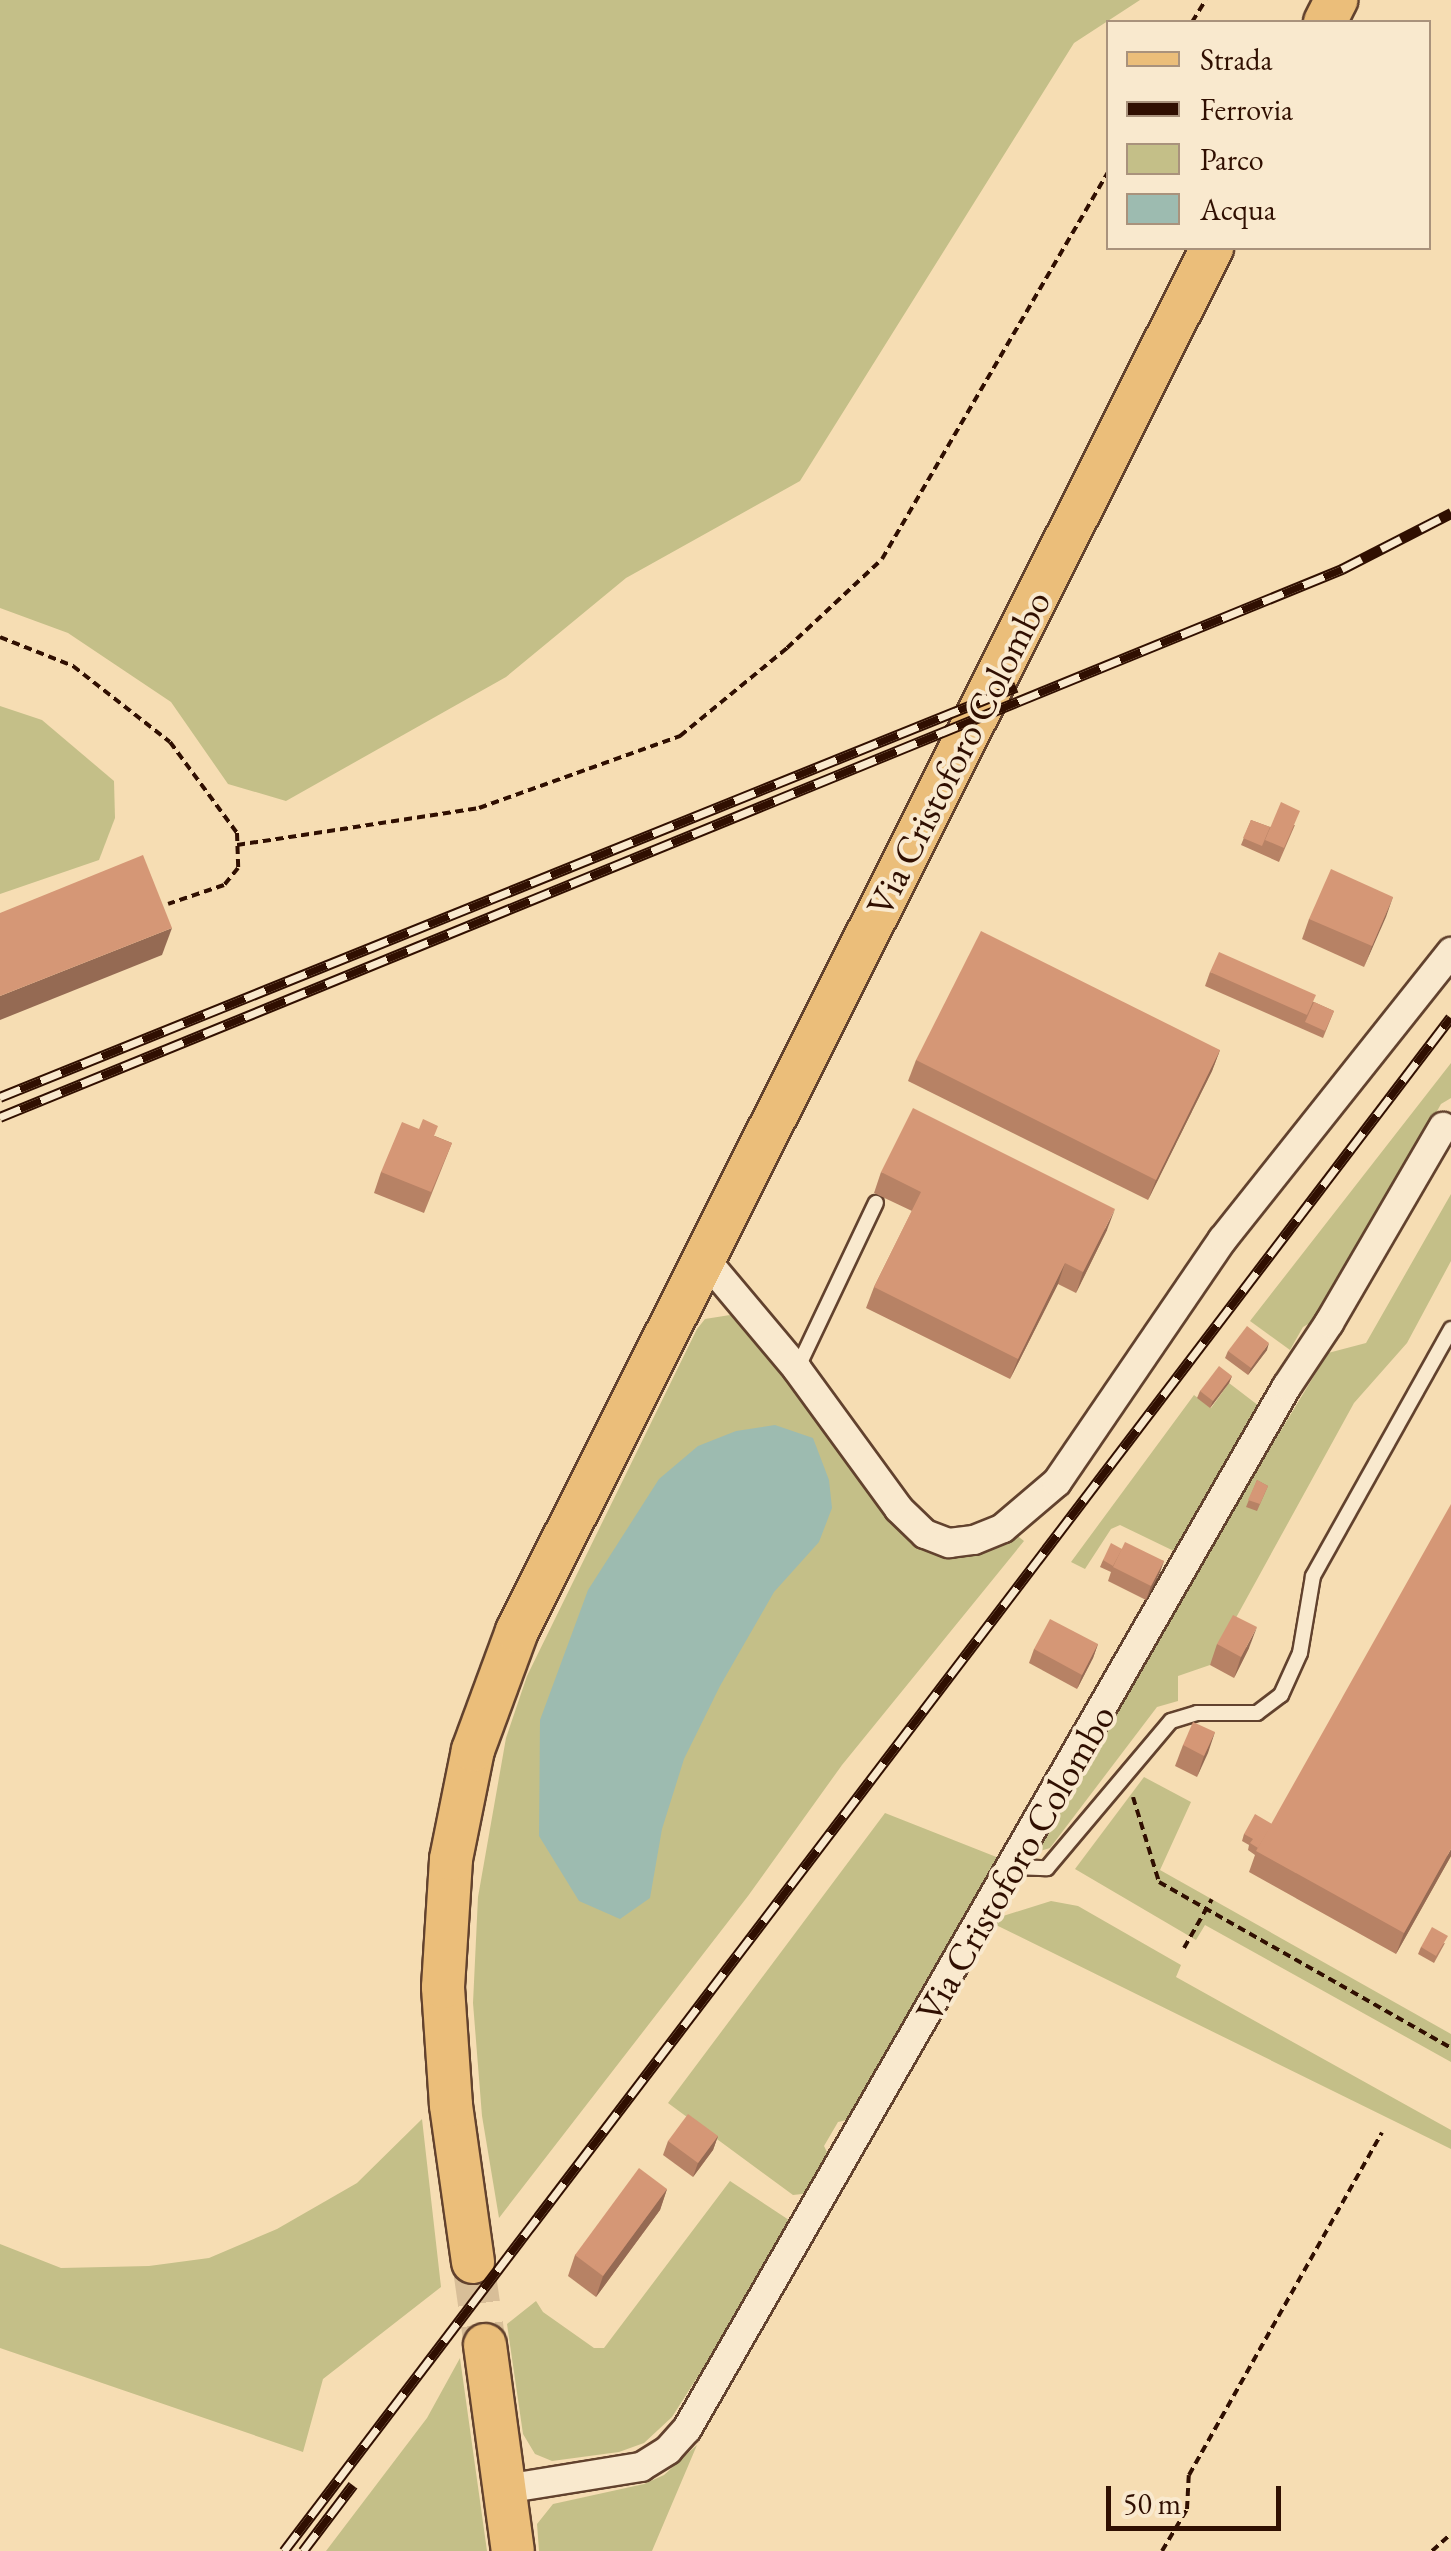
<!DOCTYPE html>
<html>
<head>
<meta charset="utf-8">
<style>
  body { margin:0 }
  #map { position:relative; width:1451px; height:2551px; overflow:hidden; background:#f6ddb3; font-family:"EB Garamond",serif }
  div>[style] { position:absolute }
  [style*='--x'] { left:calc(var(--x)*1px); top:calc(var(--y)*1px); width:calc(var(--w)*1px); rotate:calc(var(--a)*1deg) }
  .green>* { inset:0; background:#c4bf88 }
  .water>* { inset:0; background:#9dbbb0 }
  .primary-tunnel>* { height:42px; margin-top:-21px; transform-origin:0; background:repeating-linear-gradient(90deg,#d8be98 0 42px,transparent 0 63px) }
  .path>* { height:4px; margin-top:-2px; transform-origin:0; background:repeating-linear-gradient(90deg,#300f01 0 8px,transparent 0 13px) }
  .roads { filter:drop-shadow(2px 0 #62422e) drop-shadow(-2px 0 #62422e) drop-shadow(0 2px #62422e) drop-shadow(0 -2px #62422e) }
  .service>* { height:14px; margin:-7px; padding:0 7px; transform-origin:7px; border-radius:7px; background:#f9e9ce }
  .minor>* { height:28px; margin:-14px; padding:0 14px; transform-origin:14px; border-radius:14px; background:#f9e9ce }
  .primary>* { height:42px; margin:-21px; padding:0 21px; transform-origin:21px; border-radius:21px; background:#ebbe7a }
  .rail>* { height:11px; margin-top:-5.5px; transform-origin:0; background:repeating-linear-gradient(90deg,#f9e9ce 0 22px,#300f01 0 44px); box-sizing:border-box; border-block:2px solid #300f01 }
  .wall>* { inset:0; background:#b78265 }
  .shaded-wall>* { inset:0; background:#956a53 }
  .building>* { inset:0; background:#d59776 }
  span { translate:-50% -50%; white-space:nowrap; text-align:center; line-height:1.15; -webkit-text-stroke:8px #f9e9ce; paint-order:stroke }
  .street-label { font-size:38px; color:#300f01 }
  .legend { position:absolute; left:1106px; top:20px; width:325px; height:230px; box-sizing:border-box; background:#f9e9ce; border:2px solid #a9927c; margin:0; padding:12px 18px; list-style:none; font-size:30px; color:#300f01 }
  .legend li { display:flex; align-items:center; gap:20px; height:50px }
  .legend b { width:50px; border:2px solid #a9927c }
  .scale { position:absolute; left:1106px; top:2486px; width:175px; height:45px; box-sizing:border-box; border:5px solid #300f01; border-top:0; padding-left:12px; font-size:30px; line-height:35px; white-space:nowrap; color:#300f01; -webkit-text-stroke:8px #f9e9ce; paint-order:stroke }
</style>
</head>
<body>
<div id="map">
  <div class="green">
    <div style="clip-path:polygon(0 0,1140px 0,1074px 43px,800px 481px,626px 578px,506px 677px,286px 801px,228px 784px,171px 702px,68px 633px,0 608px)"></div>
    <div style="clip-path:polygon(0 706px,42px 720px,114px 781px,115px 818px,99px 860px,0 894px)"></div>
    <div style="clip-path:polygon(1451px 1063px,1451px 1098px,1441px 1104px,1324px 1315px,1303px 1327px,1290px 1350px,1250px 1321px)"></div>
    <div style="clip-path:polygon(1451px 1194px,1451px 1261px,1407px 1343px,1354px 1403px,1210px 1665px,1178px 1676px,1178px 1701px,1157px 1707px,1050px 1848px,1040px 1851px,1037px 1847px,1174px 1606px,1328px 1353px,1366px 1343px)"></div>
    <div style="clip-path:polygon(730px 1315px,919px 1538px,1010px 1530px,1024px 1541px,842px 1765px,748px 1896px,499px 2218px,482px 2116px,473px 2003px,478px 1897px,506px 1738px,527px 1676px,697px 1329px,705px 1319px)"></div>
    <div style="clip-path:polygon(1229px 1383px,1259px 1406px,1178px 1553px,1120px 1525px,1111px 1529px,1085px 1569px,1071px 1562px,1194px 1395px,1211px 1408px)"></div>
    <div style="clip-path:polygon(1144px 1777px,1191px 1802px,1160px 1870px,1451px 2034px,1451px 2062px,1205px 1925px,1196px 1940px,1075px 1869px)"></div>
    <div style="clip-path:polygon(885px 1813px,1004px 1860px,856px 2118px,838px 2122px,824px 2146px,831px 2160px,811px 2193px,793px 2195px,668px 2103px)"></div>
    <div style="clip-path:polygon(1051px 1901px,1078px 1906px,1181px 1965px,1176px 1977px,1451px 2130px,1451px 2149px,994px 1924px,1003px 1916px)"></div>
    <div style="clip-path:polygon(422px 2119px,441px 2287px,323px 2379px,303px 2452px,0 2348px,0 2244px,61px 2268px,149px 2266px,209px 2258px,277px 2229px,357px 2183px)"></div>
    <div style="clip-path:polygon(730px 2181px,795px 2224px,672px 2417px,644px 2443px,619px 2452px,552px 2461px,535px 2454px,523px 2434px,507px 2324px,536px 2301px,543px 2312px,594px 2348px,604px 2348px)"></div>
    <div style="clip-path:polygon(460px 2358px,487px 2551px,326px 2551px,427px 2418px)"></div>
    <div style="clip-path:polygon(697px 2445px,652px 2551px,539px 2551px,537px 2524px,553px 2504px,644px 2484px,664px 2475px)"></div>
  </div>
  <div class="water">
    <div style="clip-path:polygon(775px 1425px,813px 1438px,829px 1480px,832px 1508px,819px 1542px,774px 1592px,720px 1686px,684px 1759px,662px 1829px,650px 1898px,620px 1919px,579px 1901px,539px 1836px,540px 1720px,588px 1590px,659px 1479px,698px 1446px,736px 1431px)"></div>
  </div>
  <div class="primary-tunnel">
    <div style="--x:473;--y:2262;--w:84;--a:81.8"></div>
  </div>
  <div class="path">
    <div style="--x:1192;--y:22;--w:26;--a:-58"></div>
    <div style="--x:0;--y:637;--w:79;--a:21.7"></div>
    <div style="--x:73;--y:666;--w:123;--a:38.1"></div>
    <div style="--x:170;--y:742;--w:113;--a:53.6"></div>
    <div style="--x:237;--y:833;--w:35;--a:88"></div>
    <div style="--x:238;--y:868;--w:22;--a:129"></div>
    <div style="--x:224;--y:885;--w:59;--a:161.3"></div>
    <div style="--x:237;--y:845;--w:245;--a:-8.7"></div>
    <div style="--x:479;--y:808;--w:214;--a:-19.7"></div>
    <div style="--x:680;--y:736;--w:139;--a:-39.4"></div>
    <div style="--x:787;--y:648;--w:130;--a:-43.1"></div>
    <div style="--x:882;--y:559;--w:447;--a:-59.7"></div>
    <div style="--x:1133;--y:1797;--w:89;--a:73"></div>
    <div style="--x:1159;--y:1882;--w:336;--a:29.6"></div>
    <div style="--x:1184;--y:1948;--w:56;--a:-60.3"></div>
    <div style="--x:1162;--y:2551;--w:49;--a:-59.2"></div>
    <div style="--x:1187;--y:2509;--w:34;--a:-87"></div>
    <div style="--x:1189;--y:2475;--w:393;--a:-60.6"></div>
    <div style="--x:1432;--y:2551;--w:25;--a:-42"></div>
  </div>
  <div class="roads">
    <div class="service">
      <div style="--x:797;--y:1369;--w:184;--a:-64.6"></div>
      <div style="--x:1013;--y:1867;--w:34;--a:2"></div>
      <div style="--x:1047;--y:1868;--w:192;--a:-49.9"></div>
      <div style="--x:1171;--y:1721;--w:27;--a:-17"></div>
      <div style="--x:1197;--y:1713;--w:60;--a:0"></div>
      <div style="--x:1257;--y:1713;--w:30;--a:-37"></div>
      <div style="--x:1281;--y:1695;--w:46;--a:-65.7"></div>
      <div style="--x:1300;--y:1653;--w:78;--a:-80.4"></div>
      <div style="--x:1313;--y:1576;--w:283;--a:-60.8"></div>
    </div>
    <div class="minor">
      <div style="--x:704;--y:1258;--w:145;--a:50"></div>
      <div style="--x:797;--y:1369;--w:173;--a:53.9"></div>
      <div style="--x:899;--y:1509;--w:36;--a:44"></div>
      <div style="--x:925;--y:1534;--w:26;--a:21"></div>
      <div style="--x:949;--y:1543;--w:25;--a:-7"></div>
      <div style="--x:974;--y:1540;--w:31;--a:-22"></div>
      <div style="--x:1003;--y:1528;--w:71;--a:-40.4"></div>
      <div style="--x:1057;--y:1482;--w:294;--a:-55.7"></div>
      <div style="--x:1223;--y:1239;--w:367;--a:-51.5"></div>
      <div style="--x:505;--y:2489;--w:138;--a:-9.2"></div>
      <div style="--x:641;--y:2467;--w:32;--a:-32"></div>
      <div style="--x:668;--y:2450;--w:28;--a:-48"></div>
      <div style="--x:687;--y:2429;--w:1203;--a:-60.09"></div>
      <div style="--x:1287;--y:1386;--w:76;--a:-56.3"></div>
      <div style="--x:1329;--y:1323;--w:227;--a:-59.8"></div>
    </div>
    <div class="primary">
      <div style="--x:1325;--y:22;--w:25;--a:-63"></div>
      <div style="--x:473;--y:2262;--w:159;--a:-98"></div>
      <div style="--x:451;--y:2105;--w:118;--a:-93.9"></div>
      <div style="--x:443;--y:1987;--w:128;--a:-86.4"></div>
      <div style="--x:451;--y:1859;--w:111;--a:-78.6"></div>
      <div style="--x:473;--y:1750;--w:127;--a:-69.7"></div>
      <div style="--x:517;--y:1631;--w:1548;--a:-63.32"></div>
      <div style="--x:485;--y:2345;--w:208;--a:82.3"></div>
    </div>
  </div>
  <div class="rail">
    <div style="--x:0;--y:1097;--w:1096;--a:-21.98"></div>
    <div style="--x:0;--y:1117;--w:1450;--a:-22.21"></div>
    <div style="--x:1342;--y:569;--w:123;--a:-27.2"></div>
    <div style="--x:284;--y:2551;--w:1927;--a:-52.74"></div>
    <div style="--x:303;--y:2551;--w:83;--a:-52.9"></div>
  </div>
  <div class="wall">
    <div style="clip-path:polygon(1251px 820px,1270px 827px,1295px 825px,1279px 862px,1241px 845px)"></div>
    <div style="clip-path:polygon(1393px 897px,1364px 967px,1302px 939px,1309px 919px)"></div>
    <div style="clip-path:polygon(1210px 972px,1314px 1002px,1334px 1011px,1323px 1038px,1205px 986px)"></div>
    <div style="clip-path:polygon(1220px 1050px,1212px 1071px,1148px 1200px,908px 1081px,916px 1060px)"></div>
    <div style="clip-path:polygon(435px 1136px,452px 1143px,424px 1213px,374px 1193px,381px 1172px)"></div>
    <div style="clip-path:polygon(881px 1172px,1107px 1230px,1076px 1293px,1058px 1284px,1010px 1379px,866px 1308px,874px 1287px,912px 1211px,874px 1193px)"></div>
    <div style="clip-path:polygon(1267px 1350px,1248px 1375px,1225px 1358px,1228px 1351px)"></div>
    <div style="clip-path:polygon(1232px 1376px,1229px 1383px,1210px 1408px,1197px 1398px,1200px 1391px)"></div>
    <div style="clip-path:polygon(1257px 1480px,1268px 1486px,1257px 1511px,1246px 1507px)"></div>
    <div style="clip-path:polygon(1122px 1549px,1164px 1561px,1146px 1600px,1108px 1581px,1111px 1572px,1100px 1567px,1103px 1560px)"></div>
    <div style="clip-path:polygon(1098px 1644px,1093px 1658px,1077px 1689px,1029px 1663px,1034px 1649px)"></div>
    <div style="clip-path:polygon(1217px 1644px,1249px 1648px,1234px 1678px,1210px 1665px)"></div>
    <div style="clip-path:polygon(1215px 1732px,1197px 1777px,1175px 1766px,1183px 1745px)"></div>
    <div style="clip-path:polygon(1272px 1824px,1451px 1856px,1396px 1954px,1249px 1872px,1255px 1855px,1248px 1850px,1249px 1845px,1242px 1841px,1244px 1834px)"></div>
    <div style="clip-path:polygon(1445px 1943px,1434px 1963px,1418px 1954px,1421px 1947px)"></div>
    <div style="clip-path:polygon(718px 2136px,713px 2150px,693px 2177px,663px 2155px,668px 2141px)"></div>
    <div style="clip-path:polygon(667px 2189px,660px 2210px,596px 2297px,568px 2276px,575px 2255px)"></div>
  </div>
  <div class="shaded-wall">
    <div style="clip-path:polygon(1393px 897px,1386px 917px,1364px 967px,1372px 946px)"></div>
    <div style="clip-path:polygon(172px 928px,162px 955px,0 1020px,0 996px)"></div>
    <div style="clip-path:polygon(1220px 1050px,1212px 1071px,1148px 1200px,1156px 1180px)"></div>
    <div style="clip-path:polygon(1115px 1209px,1107px 1230px,1076px 1293px,1083px 1272px)"></div>
    <div style="clip-path:polygon(1065px 1263px,1058px 1284px,1010px 1379px,1018px 1359px)"></div>
    <div style="clip-path:polygon(1269px 1343px,1267px 1350px,1248px 1375px,1251px 1368px)"></div>
    <div style="clip-path:polygon(1232px 1376px,1229px 1383px,1210px 1408px,1213px 1401px)"></div>
    <div style="clip-path:polygon(1164px 1561px,1159px 1575px,1146px 1600px,1151px 1586px)"></div>
    <div style="clip-path:polygon(1257px 1627px,1249px 1648px,1234px 1678px,1241px 1657px)"></div>
    <div style="clip-path:polygon(1098px 1644px,1093px 1658px,1077px 1689px,1082px 1675px)"></div>
    <div style="clip-path:polygon(1215px 1732px,1208px 1753px,1197px 1777px,1204px 1756px)"></div>
    <div style="clip-path:polygon(1451px 1849px,1451px 1856px,1396px 1954px,1404px 1933px)"></div>
    <div style="clip-path:polygon(718px 2136px,713px 2150px,693px 2177px,698px 2163px)"></div>
    <div style="clip-path:polygon(667px 2189px,660px 2210px,596px 2297px,603px 2276px)"></div>
  </div>
  <div class="building">
    <div style="clip-path:polygon(1281px 802px,1300px 811px,1284px 848px,1265px 840px)"></div>
    <div style="clip-path:polygon(1251px 820px,1270px 827px,1262px 846px,1243px 838px)"></div>
    <div style="clip-path:polygon(143px 855px,172px 928px,0 996px,0 913px)"></div>
    <div style="clip-path:polygon(1331px 869px,1393px 897px,1372px 946px,1309px 919px)"></div>
    <div style="clip-path:polygon(981px 931px,1220px 1050px,1156px 1180px,916px 1060px)"></div>
    <div style="clip-path:polygon(1219px 952px,1316px 995px,1307px 1015px,1210px 972px)"></div>
    <div style="clip-path:polygon(1314px 1002px,1334px 1011px,1325px 1031px,1305px 1022px)"></div>
    <div style="clip-path:polygon(913px 1108px,1115px 1209px,1083px 1272px,1065px 1263px,1018px 1359px,874px 1287px,921px 1192px,881px 1172px)"></div>
    <div style="clip-path:polygon(423px 1119px,438px 1126px,434px 1136px,452px 1143px,431px 1192px,381px 1172px,402px 1122px,419px 1129px)"></div>
    <div style="clip-path:polygon(1247px 1326px,1269px 1343px,1251px 1368px,1228px 1351px)"></div>
    <div style="clip-path:polygon(1219px 1366px,1232px 1376px,1213px 1401px,1200px 1391px)"></div>
    <div style="clip-path:polygon(1257px 1480px,1268px 1486px,1260px 1504px,1248px 1500px)"></div>
    <div style="clip-path:polygon(1451px 1504px,1451px 1849px,1404px 1933px,1256px 1851px)"></div>
    <div style="clip-path:polygon(1125px 1542px,1164px 1561px,1151px 1586px,1113px 1567px)"></div>
    <div style="clip-path:polygon(1111px 1543px,1122px 1549px,1113px 1566px,1103px 1560px)"></div>
    <div style="clip-path:polygon(1233px 1615px,1257px 1627px,1241px 1657px,1217px 1644px)"></div>
    <div style="clip-path:polygon(1050px 1619px,1098px 1644px,1082px 1675px,1034px 1649px)"></div>
    <div style="clip-path:polygon(1193px 1722px,1215px 1732px,1204px 1756px,1183px 1745px)"></div>
    <div style="clip-path:polygon(1255px 1814px,1272px 1824px,1258px 1848px,1250px 1843px,1253px 1839px,1244px 1834px)"></div>
    <div style="clip-path:polygon(1432px 1927px,1448px 1936px,1436px 1956px,1421px 1947px)"></div>
    <div style="clip-path:polygon(688px 2114px,718px 2136px,698px 2163px,668px 2141px)"></div>
    <div style="clip-path:polygon(639px 2168px,667px 2189px,603px 2276px,575px 2255px)"></div>
  </div>
  <div class="street-label">
    <span style="left:958px;top:753px;rotate:-63deg">Via Cristoforo Colombo</span>
    <span style="left:1015px;top:1863px;rotate:-60deg">Via Cristoforo Colombo</span>
  </div>
  <ul class="legend">
  <li><b style="height:12px;background:#ebbe7a"></b>Strada</li>
  <li><b style="height:12px;background:#300f01"></b>Ferrovia</li>
  <li><b style="height:28px;background:#c4bf88"></b>Parco</li>
  <li><b style="height:28px;background:#9dbbb0"></b>Acqua</li>
  </ul>
  <div class="scale">50 m</div>
</div>
</body>
</html>
